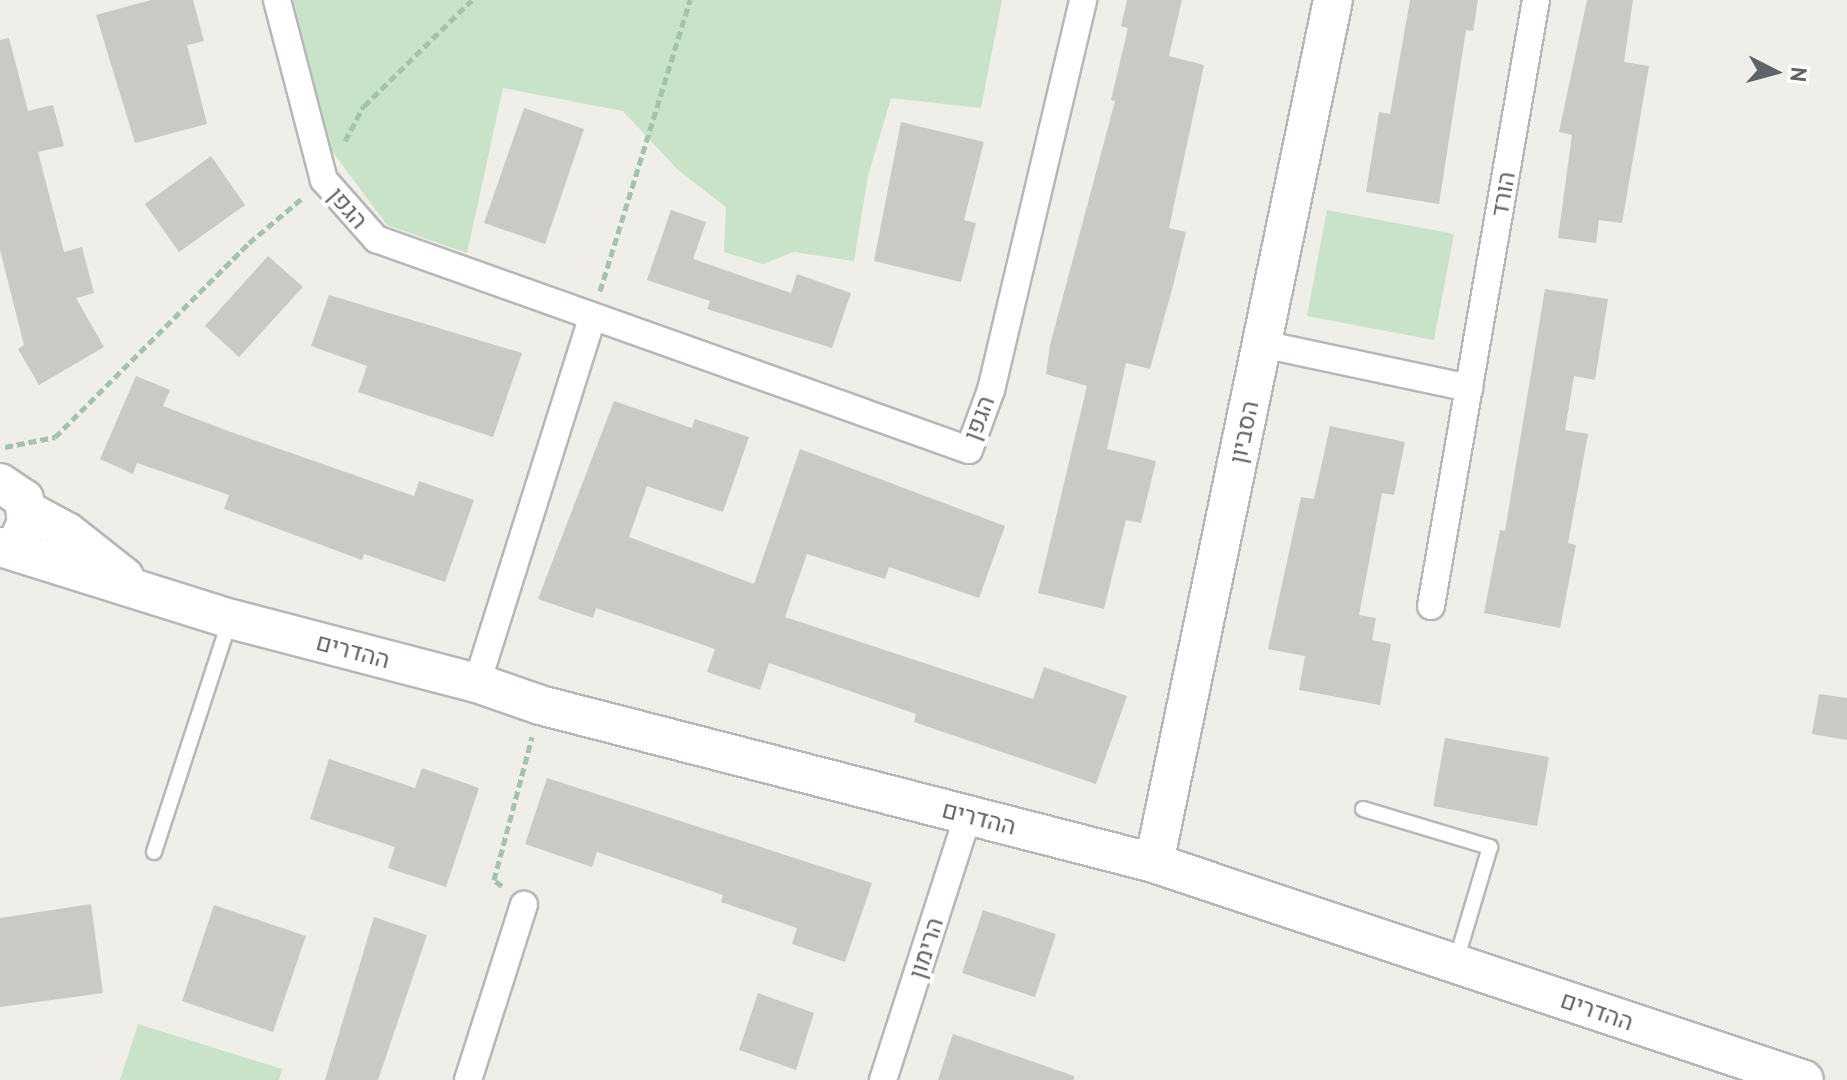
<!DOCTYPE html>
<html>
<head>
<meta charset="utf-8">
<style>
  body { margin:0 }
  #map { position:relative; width:1847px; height:1080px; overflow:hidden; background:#efeee8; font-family:"PT Sans",Heebo,sans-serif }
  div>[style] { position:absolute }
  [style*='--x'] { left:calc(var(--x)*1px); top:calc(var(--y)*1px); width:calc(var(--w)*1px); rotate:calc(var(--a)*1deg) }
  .green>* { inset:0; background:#c8e3c8 }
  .building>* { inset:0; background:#cbc9c4 }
  .path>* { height:5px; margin-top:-2.5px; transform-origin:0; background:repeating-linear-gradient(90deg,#a2c3ac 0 8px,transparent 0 12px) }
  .roads { filter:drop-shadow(2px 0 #b5b7ba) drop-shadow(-2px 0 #b5b7ba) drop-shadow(0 2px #b5b7ba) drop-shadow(0 -2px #b5b7ba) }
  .lane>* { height:14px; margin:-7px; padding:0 7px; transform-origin:7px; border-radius:7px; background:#fff }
  .street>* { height:26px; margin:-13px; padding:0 13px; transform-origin:13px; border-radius:13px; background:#fff }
  .secondary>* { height:38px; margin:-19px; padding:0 19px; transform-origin:19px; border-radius:19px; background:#fff }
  span { translate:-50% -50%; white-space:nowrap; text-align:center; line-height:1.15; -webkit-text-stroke:8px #fff; paint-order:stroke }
  .street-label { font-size:24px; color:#5f6266 }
  .north { position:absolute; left:1735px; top:32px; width:80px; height:80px; -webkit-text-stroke:6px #fff; paint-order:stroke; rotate:96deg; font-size:22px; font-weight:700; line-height:32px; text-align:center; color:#5f6266 }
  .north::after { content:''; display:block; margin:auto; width:28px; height:36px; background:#5f6266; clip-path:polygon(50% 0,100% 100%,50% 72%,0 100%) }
</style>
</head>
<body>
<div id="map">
  <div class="green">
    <div style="clip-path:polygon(293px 0,1002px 0,981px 108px,891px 98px,868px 176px,854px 261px,794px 252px,763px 264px,724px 252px,726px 207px,677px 169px,623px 111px,503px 88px,467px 253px,387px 225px,332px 151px)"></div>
    <div style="clip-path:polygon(1327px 210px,1454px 234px,1434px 340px,1307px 316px)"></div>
    <div style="clip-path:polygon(138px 1024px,282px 1069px,279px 1080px,120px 1080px)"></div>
  </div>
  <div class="building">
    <div style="clip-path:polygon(151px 0,193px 0,204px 41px,187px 45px,207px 124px,135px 143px,96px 15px)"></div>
    <div style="clip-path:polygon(1127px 0,1182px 0,1169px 56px,1204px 65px,1169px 228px,1186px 232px,1174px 282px,1150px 369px,1126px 363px,1107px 449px,1156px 461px,1141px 523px,1126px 520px,1104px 609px,1038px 593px,1087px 386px,1046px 374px,1050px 345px,1115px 101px,1111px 100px,1128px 28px,1121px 26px)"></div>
    <div style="clip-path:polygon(1410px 0,1478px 0,1473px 31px,1466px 30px,1439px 204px,1366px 192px,1379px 112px,1390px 114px)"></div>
    <div style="clip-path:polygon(1587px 0,1633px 0,1624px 62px,1649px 66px,1622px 223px,1599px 220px,1596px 243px,1558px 238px,1572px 135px,1559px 132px)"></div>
    <div style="clip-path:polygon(9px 38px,28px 111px,53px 105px,64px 146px,38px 152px,64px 252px,82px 247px,94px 293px,76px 298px,104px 347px,39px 385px,18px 349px,24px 345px,0 250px,0 40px)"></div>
    <div style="clip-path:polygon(524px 108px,584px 129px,545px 244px,484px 223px)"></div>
    <div style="clip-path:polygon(901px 122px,984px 142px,964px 220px,976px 223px,961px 282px,874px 261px)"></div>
    <div style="clip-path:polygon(211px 156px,245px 205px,179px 252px,145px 204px)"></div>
    <div style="clip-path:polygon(671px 210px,706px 222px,693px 259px,791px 293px,797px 274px,851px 293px,832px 348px,707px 309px,710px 301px,647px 280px)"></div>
    <div style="clip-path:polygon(268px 256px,303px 287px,239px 357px,205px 326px)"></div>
    <div style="clip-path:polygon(1545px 289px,1608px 299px,1595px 380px,1574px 376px,1565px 430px,1588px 434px,1568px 543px,1576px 545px,1560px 628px,1484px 613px,1500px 530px,1505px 531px)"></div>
    <div style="clip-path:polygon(329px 295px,522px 353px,493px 437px,358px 392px,367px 366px,311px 346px)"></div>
    <div style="clip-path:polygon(136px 376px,170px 390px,163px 406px,228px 431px,414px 496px,419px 481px,474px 500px,445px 582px,364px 554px,362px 560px,224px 509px,229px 495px,137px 463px,133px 474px,100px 459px)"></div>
    <div style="clip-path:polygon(614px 401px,692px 428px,695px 419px,749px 437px,723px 512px,647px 486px,629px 537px,754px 584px,800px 449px,1005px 526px,979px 598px,889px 567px,885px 579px,807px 554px,785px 617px,1033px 699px,1044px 667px,1127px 696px,1096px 784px,914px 722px,916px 714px,769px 663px,760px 690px,707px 672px,715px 649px,596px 608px,593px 618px,538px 599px)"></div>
    <div style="clip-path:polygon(1330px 426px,1405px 442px,1394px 495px,1382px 493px,1359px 615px,1376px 618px,1372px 640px,1391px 644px,1380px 705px,1299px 690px,1305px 656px,1268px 649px,1301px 497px,1314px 499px)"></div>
    <div style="clip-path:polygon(1819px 694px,1847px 698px,1847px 740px,1812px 734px)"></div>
    <div style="clip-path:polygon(1445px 738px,1549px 757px,1537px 826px,1433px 806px)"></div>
    <div style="clip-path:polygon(329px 759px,415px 788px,422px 768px,479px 788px,446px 887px,388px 868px,395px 847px,310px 819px)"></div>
    <div style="clip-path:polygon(547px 778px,872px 883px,845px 962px,792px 944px,797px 928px,721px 902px,723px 895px,597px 852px,592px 867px,525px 844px)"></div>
    <div style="clip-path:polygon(91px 904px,103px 993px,0 1007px,0 918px)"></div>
    <div style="clip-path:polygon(214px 905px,306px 936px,273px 1032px,182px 1001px)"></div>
    <div style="clip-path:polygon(983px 910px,1056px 934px,1035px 997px,962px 973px)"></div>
    <div style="clip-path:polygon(374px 917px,427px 935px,378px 1080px,325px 1080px)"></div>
    <div style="clip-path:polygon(758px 993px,814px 1013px,796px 1070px,739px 1050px)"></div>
    <div style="clip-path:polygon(953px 1034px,1074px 1076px,1074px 1080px,938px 1080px)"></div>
  </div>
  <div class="path">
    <div style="--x:345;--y:141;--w:40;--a:-62"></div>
    <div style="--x:364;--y:106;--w:151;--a:-44.5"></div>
    <div style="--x:600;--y:291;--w:305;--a:-72.8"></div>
    <div style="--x:5;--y:447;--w:51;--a:-11.3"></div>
    <div style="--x:55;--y:437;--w:274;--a:-45"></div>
    <div style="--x:249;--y:243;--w:68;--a:-40.2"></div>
    <div style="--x:502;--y:886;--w:10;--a:-143"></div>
    <div style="--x:494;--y:880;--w:148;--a:-75.1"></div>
  </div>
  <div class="roads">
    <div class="lane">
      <div style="--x:1363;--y:809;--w:133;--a:16.7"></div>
      <div style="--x:1490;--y:847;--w:119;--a:106.6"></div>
      <div style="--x:154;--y:852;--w:244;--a:-71.9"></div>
    </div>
    <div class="street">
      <div style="--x:277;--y:0;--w:186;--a:75.4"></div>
      <div style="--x:324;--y:180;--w:79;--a:48.6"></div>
      <div style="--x:376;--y:239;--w:629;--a:19.59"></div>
      <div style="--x:969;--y:450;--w:64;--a:-69.9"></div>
      <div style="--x:991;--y:390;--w:401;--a:-76.7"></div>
      <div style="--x:1262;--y:344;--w:212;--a:12"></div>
      <div style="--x:1431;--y:606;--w:615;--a:-80.17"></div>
      <div style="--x:477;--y:683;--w:383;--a:-72.5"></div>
      <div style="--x:468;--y:1080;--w:184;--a:-72.3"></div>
      <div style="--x:883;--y:1080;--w:277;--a:-72.2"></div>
    </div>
    <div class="secondary">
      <div style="--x:0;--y:483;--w:29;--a:34"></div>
      <div style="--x:24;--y:499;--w:24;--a:83"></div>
      <div style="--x:27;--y:523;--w:11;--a:117"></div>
      <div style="--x:28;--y:511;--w:44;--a:28.3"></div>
      <div style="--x:67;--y:532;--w:73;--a:38.3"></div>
      <div style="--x:1;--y:547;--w:241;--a:17.4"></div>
      <div style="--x:231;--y:619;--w:254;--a:14.6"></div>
      <div style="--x:477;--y:683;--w:67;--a:19.2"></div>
      <div style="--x:540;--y:705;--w:634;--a:14.43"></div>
      <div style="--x:1154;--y:863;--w:685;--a:18.46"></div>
      <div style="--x:1154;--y:863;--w:881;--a:-78.28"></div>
    </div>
  </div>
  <div class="street-label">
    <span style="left:1503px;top:194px;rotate:-80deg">הורד</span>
    <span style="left:348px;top:208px;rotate:49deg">הגפן</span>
    <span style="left:979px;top:418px;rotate:-69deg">הגפן</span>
    <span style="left:1244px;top:432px;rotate:-78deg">הסביון</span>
    <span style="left:353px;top:651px;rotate:15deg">ההדרים</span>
    <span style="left:979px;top:818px;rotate:14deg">ההדרים</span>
    <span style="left:926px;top:948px;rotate:-72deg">הרימון</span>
    <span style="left:1597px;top:1011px;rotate:19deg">ההדרים</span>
  </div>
  <div class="north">N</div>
</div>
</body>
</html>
